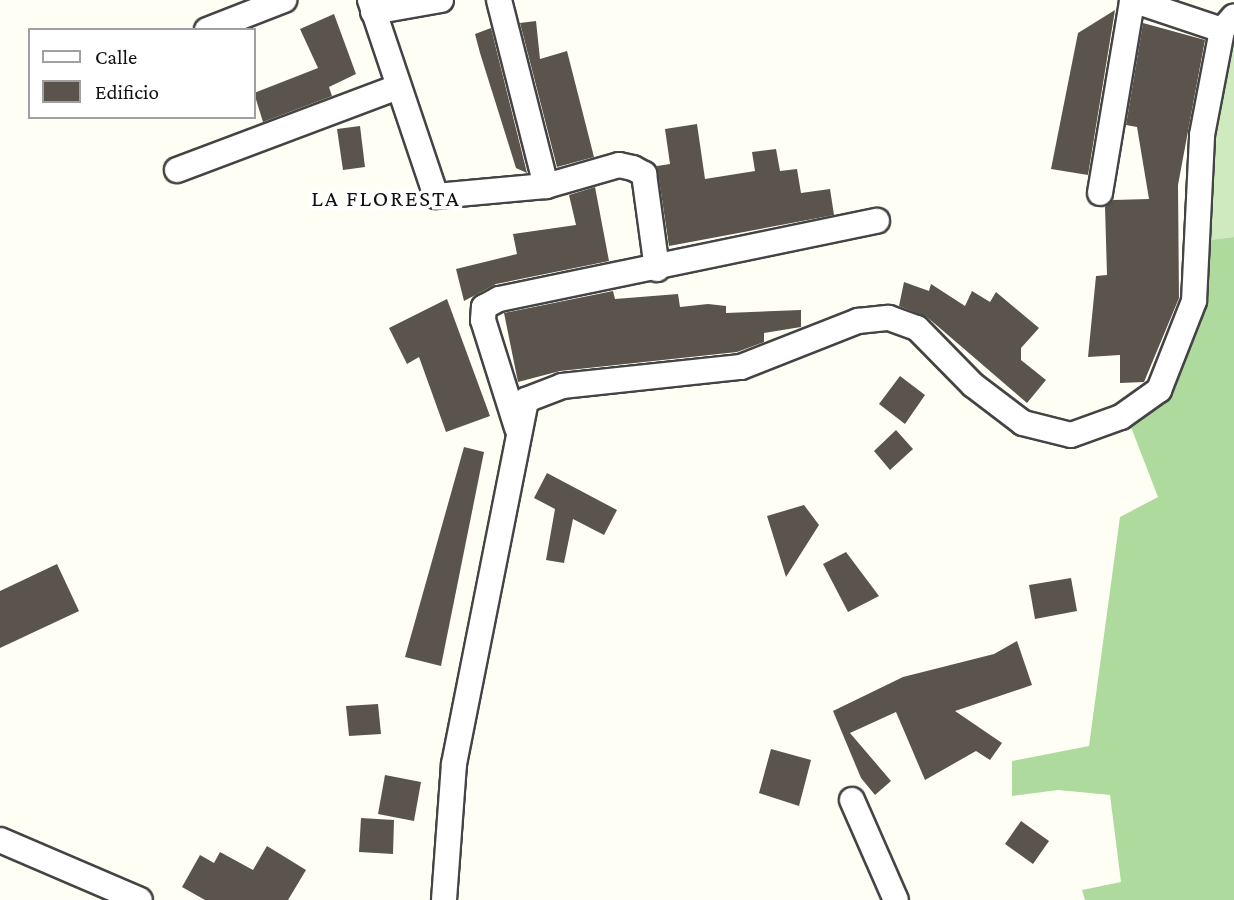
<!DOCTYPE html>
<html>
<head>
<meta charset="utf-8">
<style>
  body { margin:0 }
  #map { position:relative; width:1234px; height:900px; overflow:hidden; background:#fffef5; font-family:"Crimson Pro",serif }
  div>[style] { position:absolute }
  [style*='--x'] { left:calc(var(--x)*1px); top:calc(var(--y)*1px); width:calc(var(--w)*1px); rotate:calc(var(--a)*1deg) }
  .green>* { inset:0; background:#ceeabe }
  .forest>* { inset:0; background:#afda9d }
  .building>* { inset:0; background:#5a544d }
  .roads { filter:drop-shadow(2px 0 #444) drop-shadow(-2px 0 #444) drop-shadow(0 2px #444) drop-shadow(0 -2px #444) }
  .street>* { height:24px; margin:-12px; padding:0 12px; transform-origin:12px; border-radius:12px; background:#fff }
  span { translate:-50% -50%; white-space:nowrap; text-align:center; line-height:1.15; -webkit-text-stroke:7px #fff; paint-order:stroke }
  .quarter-label { font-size:23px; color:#111; letter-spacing:2px }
  .legend { position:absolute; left:28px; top:28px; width:228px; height:91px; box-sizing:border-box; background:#fff; border:2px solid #a0a0a0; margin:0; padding:9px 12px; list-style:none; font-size:21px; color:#111 }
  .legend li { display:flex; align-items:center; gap:14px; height:35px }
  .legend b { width:35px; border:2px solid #a0a0a0 }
</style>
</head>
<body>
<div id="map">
  <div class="green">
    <div style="clip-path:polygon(1234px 31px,1234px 237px,1209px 240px,1212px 136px)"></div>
  </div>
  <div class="forest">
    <div style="clip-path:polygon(1234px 237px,1234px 900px,1085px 900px,1082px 890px,1121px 882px,1110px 795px,1058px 790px,1012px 796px,1012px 761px,1089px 746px,1120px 517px,1158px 497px,1129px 422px,1165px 392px,1209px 240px)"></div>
  </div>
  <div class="building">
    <div style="clip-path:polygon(1115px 10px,1088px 175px,1051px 169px,1078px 33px)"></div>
    <div style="clip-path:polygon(334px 14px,356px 74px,329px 87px,332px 96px,263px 122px,254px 93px,318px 68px,300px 29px)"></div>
    <div style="clip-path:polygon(536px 21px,540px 59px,567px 51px,594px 157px,557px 167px,520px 23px)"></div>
    <div style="clip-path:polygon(1143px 23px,1205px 40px,1178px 185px,1179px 298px,1144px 382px,1120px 383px,1120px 355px,1088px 357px,1096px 276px,1107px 275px,1105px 207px,1113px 200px,1149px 199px,1137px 127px,1126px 125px)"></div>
    <div style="clip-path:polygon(491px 28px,527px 173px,516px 168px,480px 53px,475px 34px)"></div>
    <div style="clip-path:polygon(697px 124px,705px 179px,755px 171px,752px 152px,776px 149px,780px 171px,797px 169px,801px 193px,830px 189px,834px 215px,669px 246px,657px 166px,670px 164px,665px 129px)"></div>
    <div style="clip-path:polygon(360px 126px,365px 167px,343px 170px,337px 129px)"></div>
    <div style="clip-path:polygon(595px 187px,609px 261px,496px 284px,464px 301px,456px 269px,517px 254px,513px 234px,576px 225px,569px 195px)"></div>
    <div style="clip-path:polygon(904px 282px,929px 291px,931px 284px,965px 306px,972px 291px,990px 302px,996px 292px,1039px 328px,1021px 348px,1021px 360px,1046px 380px,1027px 403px,927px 317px,899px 306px)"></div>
    <div style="clip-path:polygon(613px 291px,615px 299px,678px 294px,680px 307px,708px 304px,726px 306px,726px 313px,801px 310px,801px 327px,764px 333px,764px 342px,737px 352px,560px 371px,518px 382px,504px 313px)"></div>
    <div style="clip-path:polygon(447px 299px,490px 416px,446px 432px,419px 357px,407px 364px,389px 328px)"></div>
    <div style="clip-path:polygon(900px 376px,925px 395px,905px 424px,879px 404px)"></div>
    <div style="clip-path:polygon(896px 430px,913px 449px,890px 470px,874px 451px)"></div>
    <div style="clip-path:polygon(464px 447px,484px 452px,441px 666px,405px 657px)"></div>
    <div style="clip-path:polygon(547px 473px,617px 510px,604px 535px,573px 519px,564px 563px,546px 560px,555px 509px,534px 498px)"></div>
    <div style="clip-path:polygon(804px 505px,819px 525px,786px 577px,767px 516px)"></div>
    <div style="clip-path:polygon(846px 552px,879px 596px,848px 612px,823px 564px)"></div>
    <div style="clip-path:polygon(57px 564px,79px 611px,0 648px,0 591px)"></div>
    <div style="clip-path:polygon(1071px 578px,1077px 611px,1035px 619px,1029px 585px)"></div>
    <div style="clip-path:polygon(1017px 641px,1032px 685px,955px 711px,1002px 743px,990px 760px,976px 751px,925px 780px,896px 712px,850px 733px,891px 781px,875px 795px,861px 778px,833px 711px,903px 677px,994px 654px)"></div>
    <div style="clip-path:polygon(378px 704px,381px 734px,349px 736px,346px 706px)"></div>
    <div style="clip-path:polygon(771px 749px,811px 760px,799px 806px,759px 793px)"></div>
    <div style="clip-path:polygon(385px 775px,421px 782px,414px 821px,378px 814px)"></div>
    <div style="clip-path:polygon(361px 818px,394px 820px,393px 854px,359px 852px)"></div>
    <div style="clip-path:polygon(1021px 821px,1049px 841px,1033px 864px,1005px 844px)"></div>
    <div style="clip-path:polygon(267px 846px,306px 870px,288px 900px,205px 900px,182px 887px,200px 855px,214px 863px,220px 852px,253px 870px)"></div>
  </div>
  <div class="roads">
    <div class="street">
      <div style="--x:370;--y:0;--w:207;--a:71.4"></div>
      <div style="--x:436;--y:196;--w:110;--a:-5.2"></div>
      <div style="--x:546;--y:186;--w:76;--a:-16"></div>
      <div style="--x:619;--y:165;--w:14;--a:12"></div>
      <div style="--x:633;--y:168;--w:13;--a:29"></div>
      <div style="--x:644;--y:174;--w:96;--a:82.2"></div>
      <div style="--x:499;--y:0;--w:192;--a:75.8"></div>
      <div style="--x:1132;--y:0;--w:95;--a:18.4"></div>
      <div style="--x:373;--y:12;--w:69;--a:-10"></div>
      <div style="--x:207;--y:30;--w:83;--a:-21.3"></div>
      <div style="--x:177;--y:170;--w:233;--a:-20.6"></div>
      <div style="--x:1100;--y:193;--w:195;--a:-80.5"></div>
      <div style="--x:517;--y:428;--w:113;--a:-107.5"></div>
      <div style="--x:483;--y:320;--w:13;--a:-86"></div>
      <div style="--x:484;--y:307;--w:17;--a:-28"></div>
      <div style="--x:499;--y:299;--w:386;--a:-11.7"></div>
      <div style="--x:852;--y:800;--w:109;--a:66.3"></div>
      <div style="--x:0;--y:840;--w:152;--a:23.2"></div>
      <div style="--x:444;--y:900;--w:136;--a:-85.8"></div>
      <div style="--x:454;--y:764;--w:371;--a:-78.8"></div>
      <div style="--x:526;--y:400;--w:39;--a:-21"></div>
      <div style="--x:562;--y:386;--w:180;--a:-6.1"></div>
      <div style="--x:741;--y:367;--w:126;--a:-21.5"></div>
      <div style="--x:858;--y:321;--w:31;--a:-6"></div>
      <div style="--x:889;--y:318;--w:30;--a:20"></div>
      <div style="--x:917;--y:328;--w:80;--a:45.5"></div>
      <div style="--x:973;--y:385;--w:63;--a:37.2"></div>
      <div style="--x:1023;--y:423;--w:49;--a:14"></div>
      <div style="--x:1071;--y:435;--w:53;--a:-19.8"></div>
      <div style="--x:1121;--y:417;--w:47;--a:-35.4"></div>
      <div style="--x:1159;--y:390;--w:96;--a:-68.5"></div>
      <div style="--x:1194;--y:301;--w:166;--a:-87.2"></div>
      <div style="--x:1202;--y:135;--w:107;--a:-79.2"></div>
      <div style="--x:1222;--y:30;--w:18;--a:-49"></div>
    </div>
  </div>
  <div class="quarter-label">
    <span style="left:386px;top:198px">LA FLORESTA</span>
  </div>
  <ul class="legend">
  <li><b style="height:9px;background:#fff"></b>Calle</li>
  <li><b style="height:19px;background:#5a544d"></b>Edificio</li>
  </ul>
</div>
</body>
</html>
